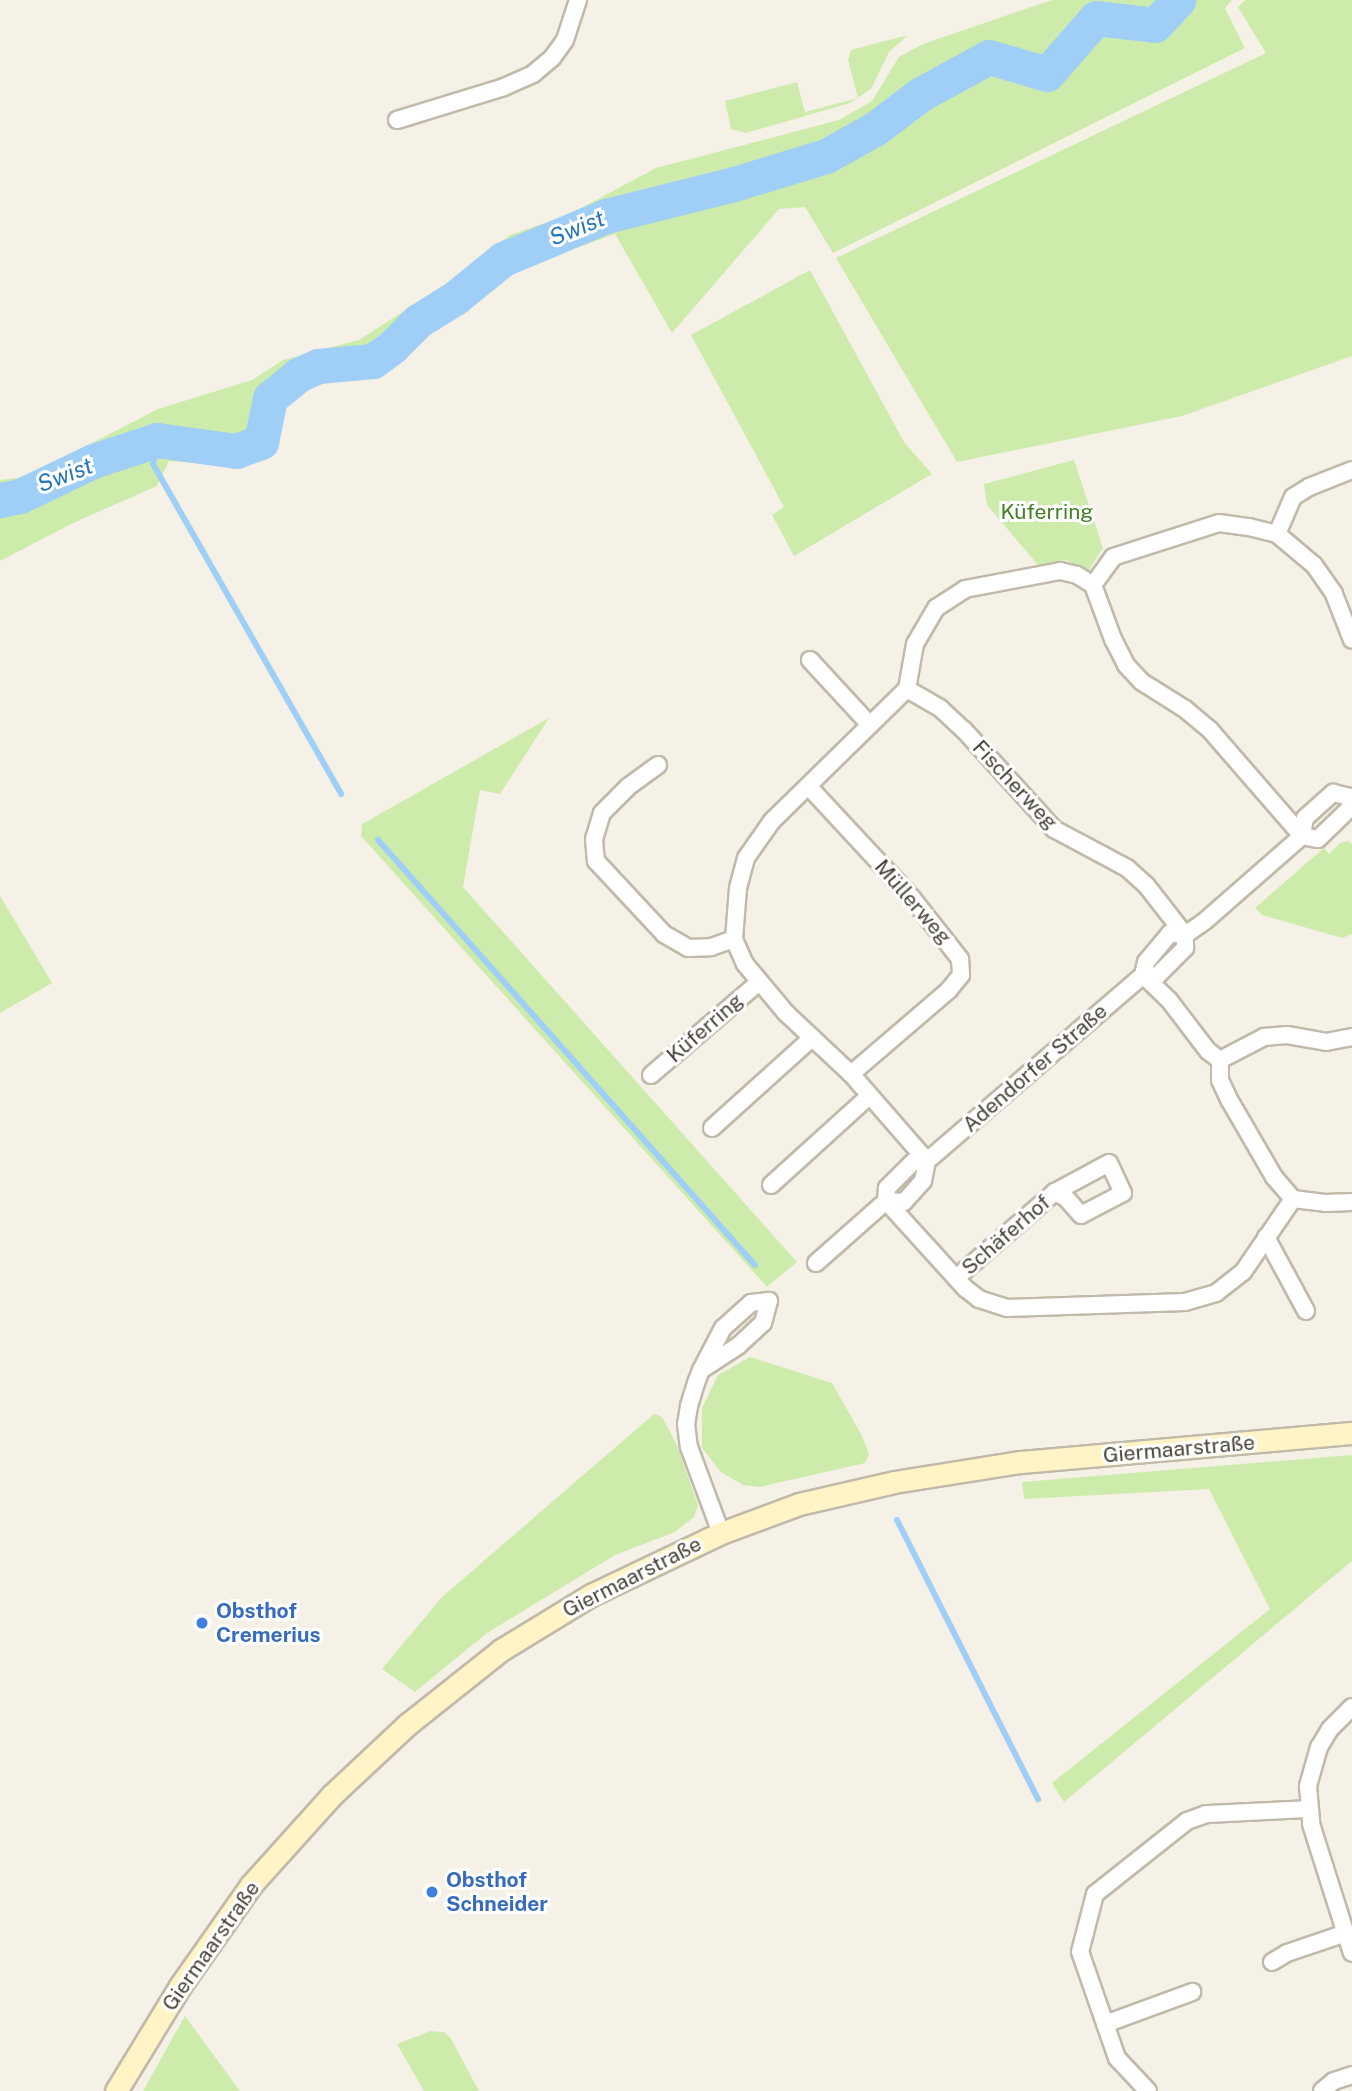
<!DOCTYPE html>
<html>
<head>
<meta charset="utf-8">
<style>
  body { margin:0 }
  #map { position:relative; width:1352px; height:2091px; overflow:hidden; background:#f5f1e7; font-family:"Public Sans",sans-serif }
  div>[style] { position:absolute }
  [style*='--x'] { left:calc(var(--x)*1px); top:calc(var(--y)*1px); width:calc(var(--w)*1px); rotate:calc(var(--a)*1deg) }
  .green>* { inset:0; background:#cdecac }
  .stream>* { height:6px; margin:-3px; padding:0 3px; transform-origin:3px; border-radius:3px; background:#9fcef6 }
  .river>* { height:35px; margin:-17.5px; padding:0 17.5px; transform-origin:17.5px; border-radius:17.5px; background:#9fcef6 }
  .roads { filter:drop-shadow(2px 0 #c1b9a9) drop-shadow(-2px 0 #c1b9a9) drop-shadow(0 2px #c1b9a9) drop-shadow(0 -2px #c1b9a9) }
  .minor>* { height:16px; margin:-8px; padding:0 8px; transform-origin:8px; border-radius:8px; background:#fff }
  .secondary>* { height:21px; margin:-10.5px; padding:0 10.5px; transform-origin:10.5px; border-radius:10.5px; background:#fff4c6 }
  .dots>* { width:19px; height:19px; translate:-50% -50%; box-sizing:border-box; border:4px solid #fff; border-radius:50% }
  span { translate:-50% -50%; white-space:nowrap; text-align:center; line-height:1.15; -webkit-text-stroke:6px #fff; paint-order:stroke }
  .park-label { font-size:21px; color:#427f23 }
  .street-label { font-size:21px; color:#484235 }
  .shop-label { font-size:21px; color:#366cbe; font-weight:700 }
  .left { translate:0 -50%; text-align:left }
  .water-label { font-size:23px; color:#2676bd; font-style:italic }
</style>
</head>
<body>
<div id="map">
  <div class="green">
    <div style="clip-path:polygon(1052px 0,1232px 0,1225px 8px,1245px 48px,833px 253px,805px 207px,779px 209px,672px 333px,615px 234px,524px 266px,509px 272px,390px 364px,363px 373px,324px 375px,301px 386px,281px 405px,271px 445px,253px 459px,238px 466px,169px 461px,157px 486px,71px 524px,0 561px,0 480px,26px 477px,158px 409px,252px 380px,283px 360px,359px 340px,455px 278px,510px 235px,568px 215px,656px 168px,839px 120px,872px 101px,899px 57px,923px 44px)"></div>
    <div style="clip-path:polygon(1245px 0,1352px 0,1352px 356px,1182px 416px,957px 462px,836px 258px,1266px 53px,1238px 7px)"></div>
    <div style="clip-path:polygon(908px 35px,889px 52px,871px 89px,850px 103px,746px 133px,731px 129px,725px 101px,797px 82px,805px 112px,858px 98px,848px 60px,851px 50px)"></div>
    <div style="clip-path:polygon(810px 270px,904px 442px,932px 474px,794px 556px,772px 515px,784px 507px,691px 335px)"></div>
    <div style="clip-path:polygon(1074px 460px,1103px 548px,1088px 571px,1066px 560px,1038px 565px,987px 505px,984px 484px)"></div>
    <div style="clip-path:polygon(549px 718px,500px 794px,480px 790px,463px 887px,797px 1262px,767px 1287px,361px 836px,362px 824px)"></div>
    <div style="clip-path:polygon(1349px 841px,1352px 845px,1352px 934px,1342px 938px,1262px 915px,1255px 908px,1324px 848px,1329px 854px,1340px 843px)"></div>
    <div style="clip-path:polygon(0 896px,52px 983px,0 1013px)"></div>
    <div style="clip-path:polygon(750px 1357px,832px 1383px,861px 1434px,869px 1454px,865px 1463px,760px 1487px,743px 1485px,721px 1472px,702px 1448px,702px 1408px,718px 1375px)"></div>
    <div style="clip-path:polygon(654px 1414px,662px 1417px,676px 1443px,698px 1505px,694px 1517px,675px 1532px,615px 1555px,487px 1633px,415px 1692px,382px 1669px,442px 1597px)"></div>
    <div style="clip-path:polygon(1352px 1455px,1352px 1561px,1064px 1802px,1052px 1783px,1270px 1609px,1209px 1489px,1024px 1499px,1022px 1482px)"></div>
    <div style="clip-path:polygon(185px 2016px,240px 2091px,143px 2091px)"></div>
    <div style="clip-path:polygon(431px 2031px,443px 2032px,450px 2037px,479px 2091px,424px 2091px,397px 2044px)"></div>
  </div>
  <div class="stream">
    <div style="--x:157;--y:440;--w:24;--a:99"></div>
    <div style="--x:153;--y:464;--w:380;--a:60.3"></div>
    <div style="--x:378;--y:840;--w:568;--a:48.43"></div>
    <div style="--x:897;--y:1520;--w:313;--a:63.2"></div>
  </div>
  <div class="river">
    <div style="--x:0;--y:500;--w:20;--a:-11"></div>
    <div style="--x:20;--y:496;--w:81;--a:-25.6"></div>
    <div style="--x:93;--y:461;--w:67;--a:-18.2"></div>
    <div style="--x:157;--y:440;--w:80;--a:7.9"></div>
    <div style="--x:236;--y:451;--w:27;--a:-20"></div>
    <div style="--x:261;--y:442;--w:45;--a:-78.4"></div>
    <div style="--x:270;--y:398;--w:36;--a:-39"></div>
    <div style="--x:298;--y:375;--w:22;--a:-24"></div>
    <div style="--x:318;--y:366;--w:55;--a:-5.2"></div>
    <div style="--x:373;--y:361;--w:24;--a:-36"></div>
    <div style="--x:392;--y:347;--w:37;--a:-45"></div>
    <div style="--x:418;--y:321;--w:44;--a:-31.9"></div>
    <div style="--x:455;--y:298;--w:62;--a:-39.1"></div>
    <div style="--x:503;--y:259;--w:112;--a:-22.7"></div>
    <div style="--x:606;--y:216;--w:132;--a:-14"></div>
    <div style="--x:734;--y:184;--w:96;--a:-16.9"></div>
    <div style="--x:826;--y:156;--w:57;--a:-29.2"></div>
    <div style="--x:876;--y:128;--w:56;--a:-37.1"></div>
    <div style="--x:921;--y:94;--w:77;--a:-28.6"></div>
    <div style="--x:989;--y:57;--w:60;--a:16.3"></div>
    <div style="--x:1047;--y:74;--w:74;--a:-48.8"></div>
    <div style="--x:1096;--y:18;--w:59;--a:6.8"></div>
    <div style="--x:1155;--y:25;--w:34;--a:-47"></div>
  </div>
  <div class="roads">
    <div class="minor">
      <div style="--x:397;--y:120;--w:112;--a:-17.1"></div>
      <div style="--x:504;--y:87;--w:32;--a:-24"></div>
      <div style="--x:533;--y:74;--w:25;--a:-40"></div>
      <div style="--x:552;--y:58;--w:22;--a:-54"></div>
      <div style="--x:565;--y:40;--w:42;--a:-72"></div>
      <div style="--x:1277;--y:534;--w:40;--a:-66.6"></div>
      <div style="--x:1293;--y:497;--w:19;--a:-32"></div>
      <div style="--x:1309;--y:487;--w:46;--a:-21.6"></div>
      <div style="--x:1093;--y:585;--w:34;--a:-54"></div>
      <div style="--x:1113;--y:557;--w:111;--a:-17.8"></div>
      <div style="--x:1219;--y:523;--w:30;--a:8"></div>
      <div style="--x:1249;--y:527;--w:29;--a:14"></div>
      <div style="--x:1277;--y:534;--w:48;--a:40"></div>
      <div style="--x:1314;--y:565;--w:35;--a:55"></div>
      <div style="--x:1334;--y:594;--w:49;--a:68.6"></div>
      <div style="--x:1093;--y:585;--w:58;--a:69.7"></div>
      <div style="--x:1113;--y:639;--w:29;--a:63"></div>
      <div style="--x:1126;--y:665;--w:23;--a:47"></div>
      <div style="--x:1142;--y:682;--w:51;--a:32.1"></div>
      <div style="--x:1185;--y:709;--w:33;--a:40"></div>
      <div style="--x:1210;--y:730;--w:140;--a:49"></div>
      <div style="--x:810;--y:660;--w:87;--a:47.3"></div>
      <div style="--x:907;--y:689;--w:38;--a:30"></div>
      <div style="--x:940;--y:708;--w:33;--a:43"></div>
      <div style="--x:964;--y:730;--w:134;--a:47.7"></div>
      <div style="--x:1054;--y:829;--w:83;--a:28.1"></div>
      <div style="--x:1127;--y:868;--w:25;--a:42"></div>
      <div style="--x:1146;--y:885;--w:63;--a:52"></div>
      <div style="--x:658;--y:765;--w:37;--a:144"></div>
      <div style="--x:628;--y:787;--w:37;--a:135"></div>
      <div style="--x:602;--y:813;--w:27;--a:107"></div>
      <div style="--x:594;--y:839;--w:22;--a:85"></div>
      <div style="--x:596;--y:861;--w:100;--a:47"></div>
      <div style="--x:664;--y:934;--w:28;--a:30"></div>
      <div style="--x:688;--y:948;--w:23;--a:-2"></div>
      <div style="--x:711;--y:947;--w:24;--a:-19"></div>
      <div style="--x:809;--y:787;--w:151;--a:47.1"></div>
      <div style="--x:912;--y:898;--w:78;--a:51.8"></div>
      <div style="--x:960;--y:959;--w:16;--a:86"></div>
      <div style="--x:961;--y:975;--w:19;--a:129"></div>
      <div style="--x:949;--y:990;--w:129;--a:139.4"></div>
      <div style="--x:1302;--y:836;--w:16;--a:11"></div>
      <div style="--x:1318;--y:839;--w:45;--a:-44.1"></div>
      <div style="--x:1350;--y:808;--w:11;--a:-90"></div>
      <div style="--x:1143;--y:975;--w:36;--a:44"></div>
      <div style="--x:1169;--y:1000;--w:64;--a:52.6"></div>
      <div style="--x:1208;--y:1051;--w:15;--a:37"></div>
      <div style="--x:1220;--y:1060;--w:20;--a:90"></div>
      <div style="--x:1220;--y:1080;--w:23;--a:65"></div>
      <div style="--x:1230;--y:1101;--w:88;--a:59.9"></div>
      <div style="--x:1274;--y:1177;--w:29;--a:49"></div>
      <div style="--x:1143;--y:975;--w:14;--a:4"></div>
      <div style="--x:1157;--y:976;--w:40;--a:-45"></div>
      <div style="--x:1185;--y:948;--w:13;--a:-90"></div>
      <div style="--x:1220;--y:1060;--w:50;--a:-27.6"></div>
      <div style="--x:1264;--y:1037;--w:23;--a:-5"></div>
      <div style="--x:1287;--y:1035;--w:40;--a:10"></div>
      <div style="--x:1326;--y:1042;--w:26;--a:-11"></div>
      <div style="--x:651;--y:1075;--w:143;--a:-40.7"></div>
      <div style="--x:712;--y:1128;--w:135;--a:-42"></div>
      <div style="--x:927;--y:1161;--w:116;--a:-131.1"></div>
      <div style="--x:851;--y:1074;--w:89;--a:-136.8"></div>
      <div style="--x:786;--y:1013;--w:64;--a:-129.9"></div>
      <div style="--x:745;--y:964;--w:27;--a:-114"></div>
      <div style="--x:734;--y:939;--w:51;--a:-85.5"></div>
      <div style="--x:738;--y:888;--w:31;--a:-75"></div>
      <div style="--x:746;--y:858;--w:45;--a:-54.9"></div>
      <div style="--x:772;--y:821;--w:189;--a:-44.4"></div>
      <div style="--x:907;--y:689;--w:46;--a:-79.9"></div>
      <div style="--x:915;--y:644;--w:42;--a:-59.7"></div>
      <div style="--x:936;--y:608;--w:35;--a:-33"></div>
      <div style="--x:965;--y:589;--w:97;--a:-10.7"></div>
      <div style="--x:1060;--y:571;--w:17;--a:13"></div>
      <div style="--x:1077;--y:575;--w:19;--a:32"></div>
      <div style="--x:771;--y:1185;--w:132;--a:-42.2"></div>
      <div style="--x:1293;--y:1199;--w:32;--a:7"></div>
      <div style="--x:1325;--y:1203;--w:27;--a:-2"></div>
      <div style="--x:886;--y:1201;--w:118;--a:47.8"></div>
      <div style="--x:965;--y:1288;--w:18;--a:38"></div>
      <div style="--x:979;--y:1299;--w:29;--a:18"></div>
      <div style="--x:1007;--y:1308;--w:178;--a:-1.9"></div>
      <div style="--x:1185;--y:1302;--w:32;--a:-16"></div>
      <div style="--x:1216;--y:1293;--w:34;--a:-38"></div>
      <div style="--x:1243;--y:1272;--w:88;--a:-55.6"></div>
      <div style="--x:886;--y:1201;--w:18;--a:3"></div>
      <div style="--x:904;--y:1202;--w:28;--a:-48"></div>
      <div style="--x:923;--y:1181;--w:20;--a:-79"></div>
      <div style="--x:1266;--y:1237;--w:84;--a:61.6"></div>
      <div style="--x:816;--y:1263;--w:94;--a:-41.5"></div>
      <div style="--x:886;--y:1201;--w:13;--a:-86"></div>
      <div style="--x:887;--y:1188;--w:37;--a:-45"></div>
      <div style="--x:913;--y:1162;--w:14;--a:-4"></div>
      <div style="--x:927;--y:1161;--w:285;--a:-40.7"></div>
      <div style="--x:1143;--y:975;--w:13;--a:-77"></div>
      <div style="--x:1146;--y:962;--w:38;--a:-50"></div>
      <div style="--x:1170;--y:933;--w:15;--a:8"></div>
      <div style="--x:1185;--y:935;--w:24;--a:-35"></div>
      <div style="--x:1205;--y:921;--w:129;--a:-41.2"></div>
      <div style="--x:1302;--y:836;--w:18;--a:-81"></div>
      <div style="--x:1305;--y:818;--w:38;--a:-42"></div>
      <div style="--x:1333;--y:793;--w:17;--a:13"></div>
      <div style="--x:956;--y:1278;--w:131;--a:-41"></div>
      <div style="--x:1055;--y:1192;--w:61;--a:-28.2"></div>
      <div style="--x:1109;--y:1163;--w:33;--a:65"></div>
      <div style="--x:1123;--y:1193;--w:47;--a:152.4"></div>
      <div style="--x:1081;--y:1215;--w:23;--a:-131"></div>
      <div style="--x:1066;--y:1198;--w:13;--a:-151"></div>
      <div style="--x:701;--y:1370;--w:44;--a:-33"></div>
      <div style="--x:738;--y:1346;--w:34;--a:-43"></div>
      <div style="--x:763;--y:1323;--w:23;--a:-75"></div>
      <div style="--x:769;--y:1301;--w:18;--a:174"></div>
      <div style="--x:751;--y:1303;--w:38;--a:138"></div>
      <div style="--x:723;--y:1328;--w:47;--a:117.6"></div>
      <div style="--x:701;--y:1370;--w:14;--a:111"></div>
      <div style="--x:696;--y:1383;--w:24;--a:107"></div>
      <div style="--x:689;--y:1406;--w:18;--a:99"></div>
      <div style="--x:686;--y:1424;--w:23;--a:83"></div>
      <div style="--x:689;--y:1447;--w:92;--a:69.6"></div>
      <div style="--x:1352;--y:1707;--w:31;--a:135"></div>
      <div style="--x:1330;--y:1729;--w:21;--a:121"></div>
      <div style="--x:1319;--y:1747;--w:41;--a:105.8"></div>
      <div style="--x:1308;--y:1786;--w:38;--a:85"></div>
      <div style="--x:1311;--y:1824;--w:135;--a:72.4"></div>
      <div style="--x:1272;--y:1962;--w:17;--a:-31"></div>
      <div style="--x:1287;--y:1953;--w:62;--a:-18.7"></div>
      <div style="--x:1105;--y:2024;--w:93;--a:-20.2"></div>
      <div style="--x:1148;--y:2091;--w:45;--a:-133.2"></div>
      <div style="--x:1117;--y:2058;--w:112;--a:-109.2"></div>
      <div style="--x:1080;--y:1952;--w:60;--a:-75.5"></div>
      <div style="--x:1095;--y:1894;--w:117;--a:-38.4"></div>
      <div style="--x:1187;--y:1821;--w:20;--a:-20"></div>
      <div style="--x:1206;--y:1814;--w:102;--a:-2.8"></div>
      <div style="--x:1322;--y:2091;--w:16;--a:-40"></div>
      <div style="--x:1334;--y:2081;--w:19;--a:-18"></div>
    </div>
    <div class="secondary">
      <div style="--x:116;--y:2091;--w:123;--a:-58.6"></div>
      <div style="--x:180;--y:1986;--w:123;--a:-54.9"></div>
      <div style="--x:251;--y:1885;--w:121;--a:-48"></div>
      <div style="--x:332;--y:1795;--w:104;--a:-43.1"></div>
      <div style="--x:408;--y:1724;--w:119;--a:-38.5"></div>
      <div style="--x:501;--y:1650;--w:105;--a:-31.4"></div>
      <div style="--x:591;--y:1595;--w:144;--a:-25.5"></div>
      <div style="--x:721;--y:1533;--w:83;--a:-20.4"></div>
      <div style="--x:799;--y:1504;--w:98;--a:-13"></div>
      <div style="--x:894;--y:1482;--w:128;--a:-9"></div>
      <div style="--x:1020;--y:1462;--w:333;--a:-5"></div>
    </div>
  </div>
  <div class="dots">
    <div style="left:202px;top:1623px;background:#3f7fe0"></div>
    <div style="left:432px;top:1892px;background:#3f7fe0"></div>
  </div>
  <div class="park-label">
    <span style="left:1047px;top:512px">Küferring</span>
  </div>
  <div class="street-label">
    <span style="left:1015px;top:785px;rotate:47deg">Fischerweg</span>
    <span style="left:913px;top:902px;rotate:49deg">Müllerweg</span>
    <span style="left:705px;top:1028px;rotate:-41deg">Küferring</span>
    <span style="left:1035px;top:1068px;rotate:-41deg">Adendorfer Straße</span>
    <span style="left:1006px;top:1235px;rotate:-41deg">Schäferhof</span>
    <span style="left:1179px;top:1449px;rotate:-5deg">Giermaarstraße</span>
    <span style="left:632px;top:1577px;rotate:-27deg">Giermaarstraße</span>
    <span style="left:211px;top:1946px;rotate:-55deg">Giermaarstraße</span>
  </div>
  <div class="shop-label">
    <span class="left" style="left:216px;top:1623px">Obsthof<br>Cremerius</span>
    <span class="left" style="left:446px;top:1892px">Obsthof<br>Schneider</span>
  </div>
  <div class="water-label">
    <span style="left:577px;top:228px;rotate:-22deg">Swist</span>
    <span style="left:65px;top:475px;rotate:-21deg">Swist</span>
  </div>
</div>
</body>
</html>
